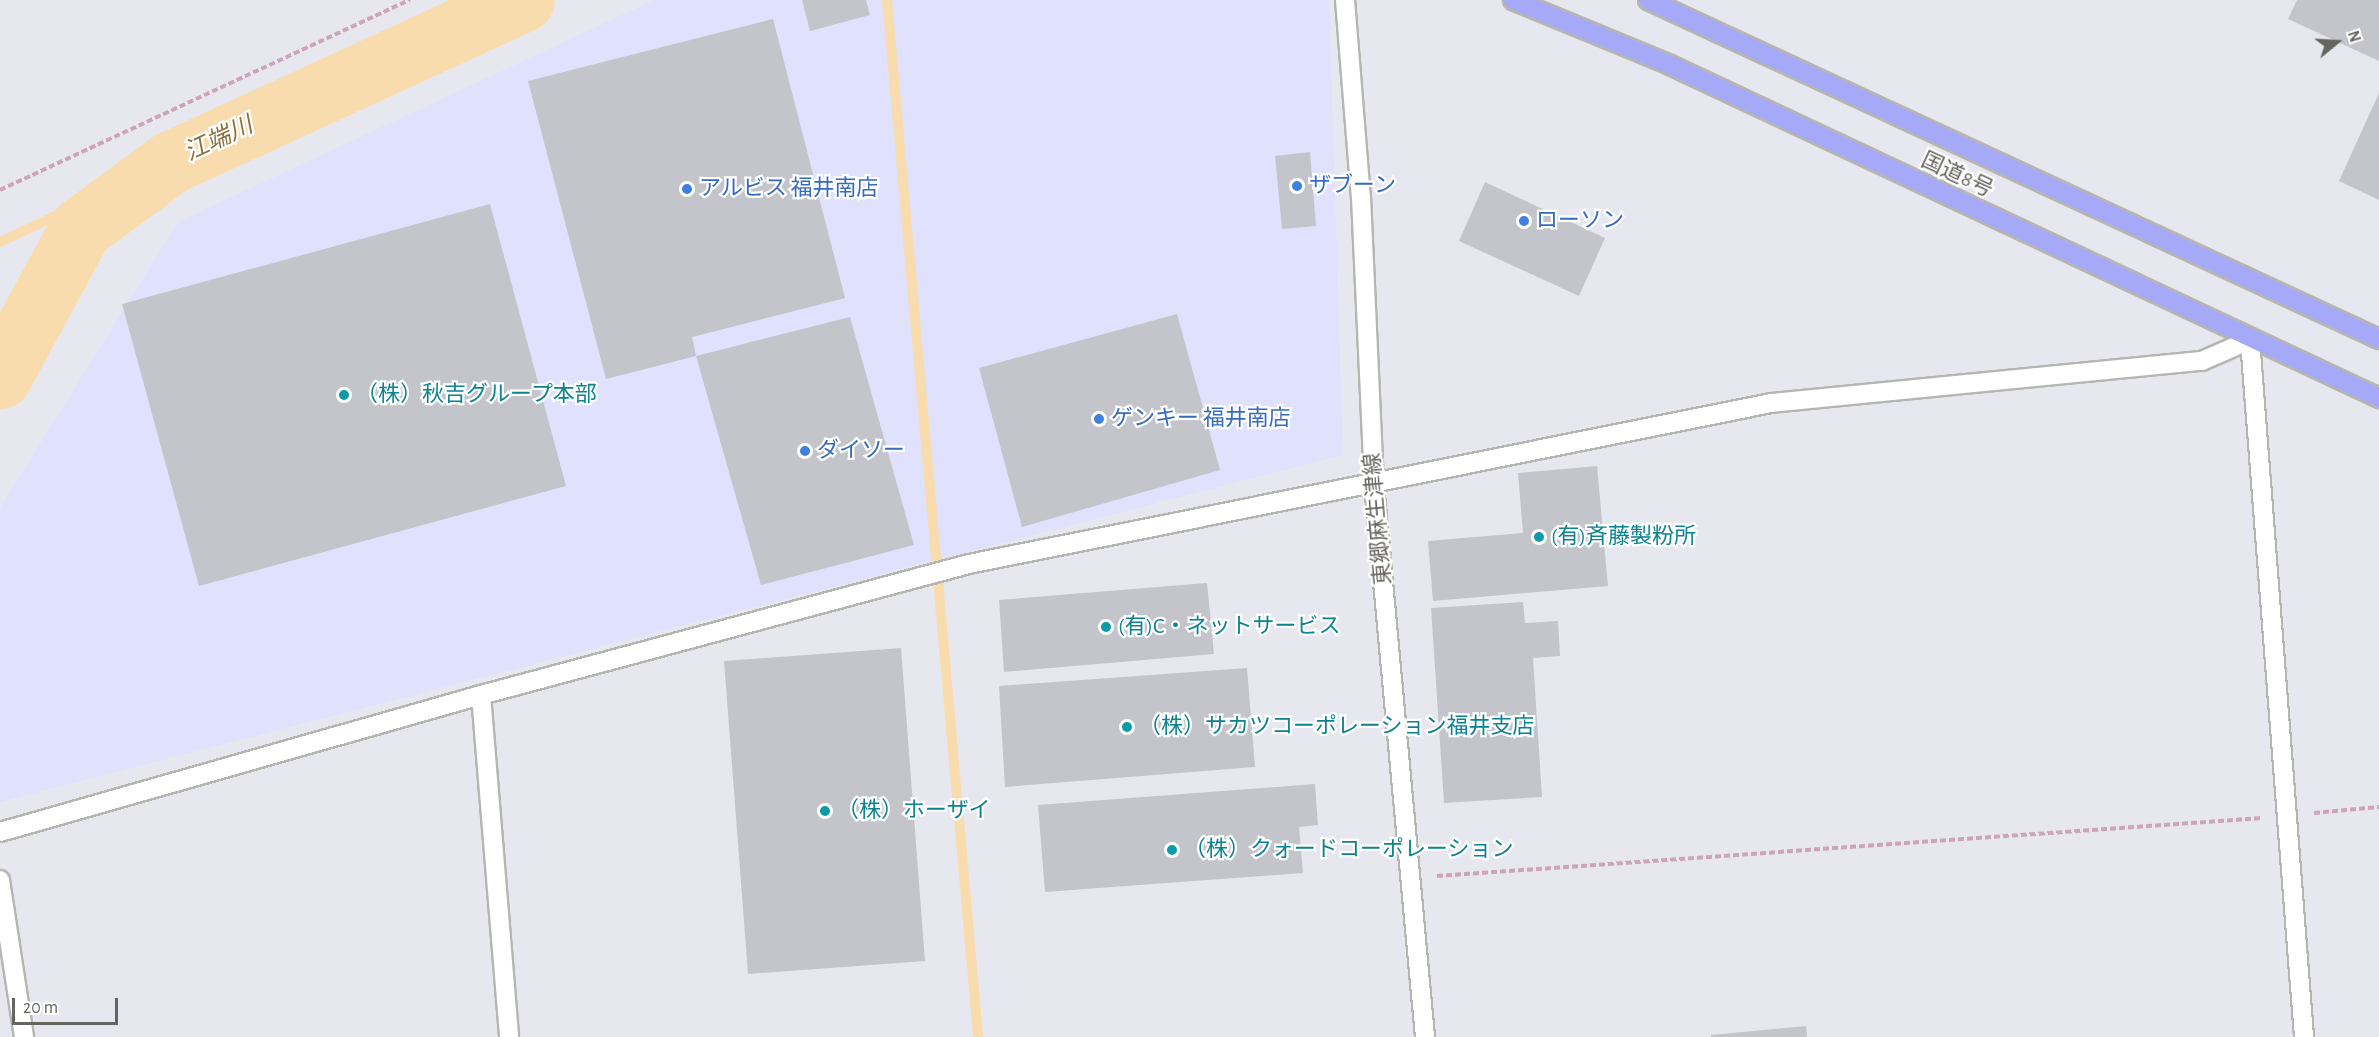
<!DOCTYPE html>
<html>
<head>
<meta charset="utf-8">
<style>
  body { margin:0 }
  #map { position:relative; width:2379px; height:1037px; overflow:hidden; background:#e7e8ef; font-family:"Alegreya Sans","Noto Sans JP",sans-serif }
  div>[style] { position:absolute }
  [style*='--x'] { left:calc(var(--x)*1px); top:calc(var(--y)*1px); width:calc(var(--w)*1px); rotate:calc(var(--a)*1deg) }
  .commercial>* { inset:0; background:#e0e1fc }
  .stream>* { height:10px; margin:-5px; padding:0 5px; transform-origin:5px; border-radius:5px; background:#f9dcae }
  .river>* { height:63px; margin:-31.5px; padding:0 31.5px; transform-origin:31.5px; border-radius:31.5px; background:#f9dcae }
  .building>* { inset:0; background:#c4c5cb }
  .path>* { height:4px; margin-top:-2px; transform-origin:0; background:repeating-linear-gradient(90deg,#cda4ba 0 6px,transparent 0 9px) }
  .roads { filter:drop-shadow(2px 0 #b6b5b0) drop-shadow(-2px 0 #b6b5b0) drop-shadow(0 2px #b6b5b0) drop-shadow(0 -2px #b6b5b0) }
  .minor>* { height:18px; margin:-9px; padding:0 9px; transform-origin:9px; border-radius:9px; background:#fff }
  .secondary>* { height:18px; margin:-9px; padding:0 9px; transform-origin:9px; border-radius:9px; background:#fff }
  .trunk>* { height:18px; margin:-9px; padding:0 9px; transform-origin:9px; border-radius:9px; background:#a6a9f7 }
  .dots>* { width:16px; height:16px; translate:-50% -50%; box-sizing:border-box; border:3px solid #fff; border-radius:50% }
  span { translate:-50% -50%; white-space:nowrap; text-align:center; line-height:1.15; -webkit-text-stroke:4.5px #fff; paint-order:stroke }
  .street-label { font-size:22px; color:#66645f }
  .shop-label { font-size:22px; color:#366cbe }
  .left { translate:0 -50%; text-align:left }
  .culture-label { font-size:22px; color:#0d838f }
  .water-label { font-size:24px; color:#89723e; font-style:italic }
  .north { position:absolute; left:2307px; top:12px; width:60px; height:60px; -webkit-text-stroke:4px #fff; paint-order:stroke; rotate:72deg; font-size:16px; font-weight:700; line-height:24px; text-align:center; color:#66645f }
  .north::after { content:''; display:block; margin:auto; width:21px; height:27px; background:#66645f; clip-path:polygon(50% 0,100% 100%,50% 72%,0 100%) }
  .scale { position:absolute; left:12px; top:998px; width:106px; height:27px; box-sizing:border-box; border:3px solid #66645f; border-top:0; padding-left:8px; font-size:18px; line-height:21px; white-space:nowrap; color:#66645f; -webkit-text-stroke:4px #fff; paint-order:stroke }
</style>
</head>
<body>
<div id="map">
  <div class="commercial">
    <div style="clip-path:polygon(654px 0,1329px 0,1343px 455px,0 802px,0 508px,178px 222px)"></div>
  </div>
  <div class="stream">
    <div style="--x:887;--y:0;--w:1041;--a:84.98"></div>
    <div style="--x:0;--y:242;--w:189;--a:-25.1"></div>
  </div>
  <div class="river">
    <div style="--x:0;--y:377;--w:170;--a:-61.5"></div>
    <div style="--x:81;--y:228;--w:112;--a:-36.3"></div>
    <div style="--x:171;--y:162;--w:387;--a:-24.7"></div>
  </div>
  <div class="building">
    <div style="clip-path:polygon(802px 0,866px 0,870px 15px,810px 31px)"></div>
    <div style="clip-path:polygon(2297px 0,2379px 0,2379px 61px,2288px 19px)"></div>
    <div style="clip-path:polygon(773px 19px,845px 298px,692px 337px,696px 356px,606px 379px,528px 81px)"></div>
    <div style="clip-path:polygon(2379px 93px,2379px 200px,2339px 181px)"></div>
    <div style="clip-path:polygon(1310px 152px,1316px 226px,1282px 229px,1275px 156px)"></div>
    <div style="clip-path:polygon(1485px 182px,1605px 238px,1579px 296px,1459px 241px)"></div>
    <div style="clip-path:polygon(490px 204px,566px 486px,199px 586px,122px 304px)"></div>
    <div style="clip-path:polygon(1177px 314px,1220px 470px,1022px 527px,979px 368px)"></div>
    <div style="clip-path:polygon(850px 317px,914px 545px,761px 585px,696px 356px)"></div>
    <div style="clip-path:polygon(1597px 466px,1608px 586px,1433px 601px,1428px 541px,1523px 533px,1518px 473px)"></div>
    <div style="clip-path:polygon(1207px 583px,1214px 654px,1004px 672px,999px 600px)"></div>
    <div style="clip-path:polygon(1523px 602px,1525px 623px,1558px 621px,1560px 656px,1533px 658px,1542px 797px,1444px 803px,1431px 608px)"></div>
    <div style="clip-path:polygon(901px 648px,925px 961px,748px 974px,724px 661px)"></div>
    <div style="clip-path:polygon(1247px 668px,1255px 767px,1005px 787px,999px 686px)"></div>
    <div style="clip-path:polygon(1315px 784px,1318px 825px,1299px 827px,1303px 873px,1045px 892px,1038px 805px)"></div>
    <div style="clip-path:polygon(1806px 1026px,1807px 1037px,1711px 1037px,1711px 1035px)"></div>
  </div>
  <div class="path">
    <div style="--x:0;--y:190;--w:452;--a:-24.9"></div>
    <div style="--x:2314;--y:813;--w:65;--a:-5.3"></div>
    <div style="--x:1437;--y:876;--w:827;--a:-4.02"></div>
  </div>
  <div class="roads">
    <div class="minor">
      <div style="--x:481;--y:695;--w:343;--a:85.3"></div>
      <div style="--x:0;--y:832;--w:500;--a:-15.9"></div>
      <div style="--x:481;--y:695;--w:505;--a:-15.03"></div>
      <div style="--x:969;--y:564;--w:818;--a:-11.35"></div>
      <div style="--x:1771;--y:403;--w:433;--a:-5.6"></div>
      <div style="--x:2202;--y:361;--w:52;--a:-23.6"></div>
      <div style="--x:2250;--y:340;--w:699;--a:85.57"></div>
      <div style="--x:0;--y:880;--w:159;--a:81.3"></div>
    </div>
    <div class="secondary">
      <div style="--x:1345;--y:0;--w:198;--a:85.4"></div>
      <div style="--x:1361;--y:197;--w:287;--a:87.4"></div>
      <div style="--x:1374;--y:484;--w:555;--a:84.73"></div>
    </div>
    <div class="trunk">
      <div style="--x:1513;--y:0;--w:168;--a:22.4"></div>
      <div style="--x:1668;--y:64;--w:786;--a:25.16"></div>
      <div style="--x:1648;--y:0;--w:806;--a:24.88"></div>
    </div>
  </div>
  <div class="dots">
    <div style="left:1297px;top:186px;background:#3f7fe0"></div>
    <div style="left:687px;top:189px;background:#3f7fe0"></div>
    <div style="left:1524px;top:221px;background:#3f7fe0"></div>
    <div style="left:344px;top:395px;background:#0f9aa8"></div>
    <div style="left:1099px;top:419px;background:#3f7fe0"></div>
    <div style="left:805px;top:451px;background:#3f7fe0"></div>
    <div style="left:1539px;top:537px;background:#0f9aa8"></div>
    <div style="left:1106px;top:627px;background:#0f9aa8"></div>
    <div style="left:1127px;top:727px;background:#0f9aa8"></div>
    <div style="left:825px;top:811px;background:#0f9aa8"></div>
    <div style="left:1172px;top:850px;background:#0f9aa8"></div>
  </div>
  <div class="street-label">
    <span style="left:1957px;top:175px;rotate:25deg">国道8号</span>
    <span style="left:1378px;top:519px;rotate:-95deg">東郷麻生津線</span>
  </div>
  <div class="shop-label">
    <span class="left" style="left:1309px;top:186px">ザブーン</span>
    <span class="left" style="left:699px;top:189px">アルビス 福井南店</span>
    <span class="left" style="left:1536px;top:221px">ローソン</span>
    <span class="left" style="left:1111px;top:419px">ゲンキー 福井南店</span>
    <span class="left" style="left:817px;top:451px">ダイソー</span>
  </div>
  <div class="culture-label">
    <span class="left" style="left:356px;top:395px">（株）秋吉グループ本部</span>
    <span class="left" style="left:1551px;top:537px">(有)斉藤製粉所</span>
    <span class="left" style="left:1118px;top:627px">(有)C・ネットサービス</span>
    <span class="left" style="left:1139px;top:727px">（株）サカツコーポレーション福井支店</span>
    <span class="left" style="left:837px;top:811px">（株）ホーザイ</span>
    <span class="left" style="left:1184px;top:850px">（株）クォードコーポレーション</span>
  </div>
  <div class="water-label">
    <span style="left:219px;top:140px;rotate:-25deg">江端川</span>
  </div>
  <div class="north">N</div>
  <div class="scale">20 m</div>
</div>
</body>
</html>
